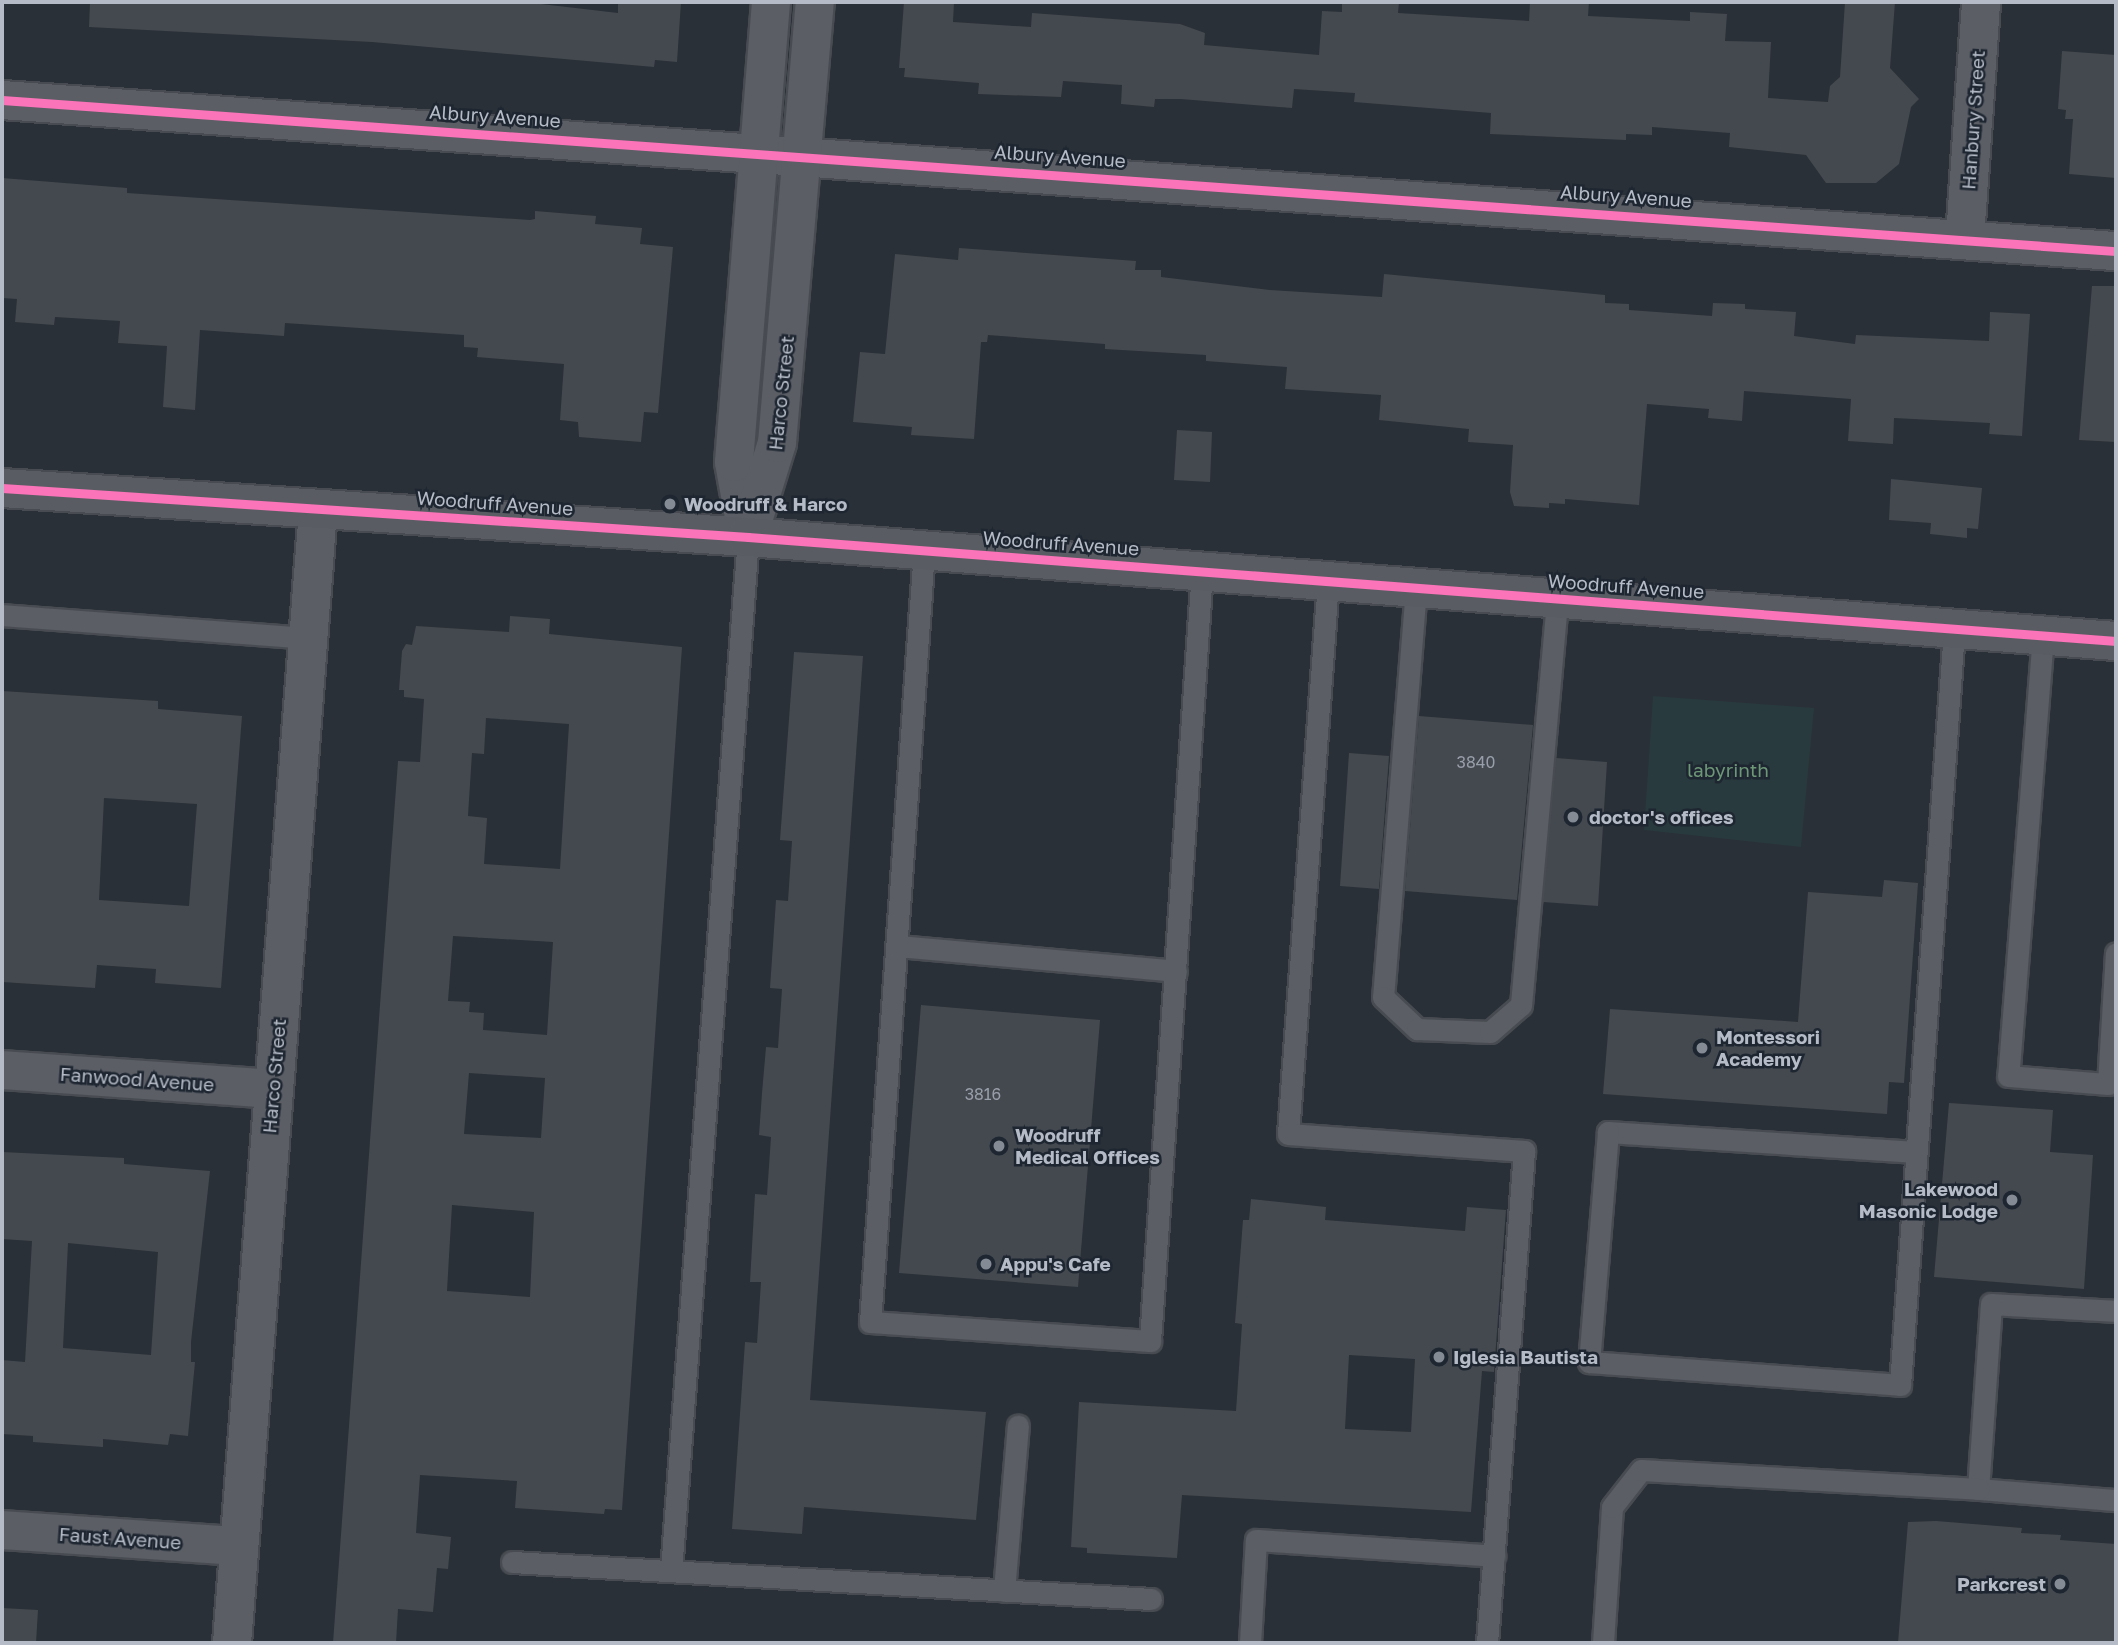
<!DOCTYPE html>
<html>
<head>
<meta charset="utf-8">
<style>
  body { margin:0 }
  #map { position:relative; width:2118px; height:1645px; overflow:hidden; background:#2a3037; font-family:"Golos Text",sans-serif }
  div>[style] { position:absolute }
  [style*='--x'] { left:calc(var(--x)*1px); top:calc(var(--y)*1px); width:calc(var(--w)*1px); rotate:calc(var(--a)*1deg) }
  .green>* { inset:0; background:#283a3d }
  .building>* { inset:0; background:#44494f }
  .roads { filter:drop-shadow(2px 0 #484c52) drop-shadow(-2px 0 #484c52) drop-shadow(0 2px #484c52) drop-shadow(0 -2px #484c52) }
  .lane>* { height:21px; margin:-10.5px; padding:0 10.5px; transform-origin:10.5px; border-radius:10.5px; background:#5b5e65 }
  .street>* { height:38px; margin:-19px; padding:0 19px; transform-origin:19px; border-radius:19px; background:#5b5e65 }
  .secondary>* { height:38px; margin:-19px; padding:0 19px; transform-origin:19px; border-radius:19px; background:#595d63 }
  .cycleway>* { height:9px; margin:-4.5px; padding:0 4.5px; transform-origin:4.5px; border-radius:4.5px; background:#fb73b8 }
  .dots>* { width:19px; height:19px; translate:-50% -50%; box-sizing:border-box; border:4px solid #1e2631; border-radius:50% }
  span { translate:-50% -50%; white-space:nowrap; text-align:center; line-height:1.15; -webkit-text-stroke:5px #1e2631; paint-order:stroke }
  .number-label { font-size:16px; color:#999faa }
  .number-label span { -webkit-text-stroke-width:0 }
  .street-label { font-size:19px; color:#b5bcc8 }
  .poi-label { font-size:19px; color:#b5bcc8; font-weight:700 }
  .left { translate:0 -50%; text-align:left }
  .right { translate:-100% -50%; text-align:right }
  .park-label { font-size:19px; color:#6d9777 }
  .frame { position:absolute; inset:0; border:4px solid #b5bcc8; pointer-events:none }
</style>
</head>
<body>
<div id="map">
  <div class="green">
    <div style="clip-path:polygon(1653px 696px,1814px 708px,1801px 847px,1644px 830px)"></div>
  </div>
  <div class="building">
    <div style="clip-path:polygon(90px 2px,524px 2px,618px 13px,618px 2px,681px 2px,677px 62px,655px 60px,654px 67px,372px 42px,89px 27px)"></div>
    <div style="clip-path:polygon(904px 2px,954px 2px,953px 22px,1031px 27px,1032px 13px,1180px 24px,1205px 33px,1204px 45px,1319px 55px,1322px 11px,1342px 12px,1342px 2px,1399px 2px,1398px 13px,1529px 21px,1530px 2px,1589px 2px,1588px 16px,1690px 21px,1690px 12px,1727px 14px,1725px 41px,1771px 42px,1768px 98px,1828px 102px,1830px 86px,1840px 77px,1845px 2px,1895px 2px,1890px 68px,1919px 99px,1911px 107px,1899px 164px,1876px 183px,1826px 183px,1806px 155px,1729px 147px,1730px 133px,1652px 127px,1652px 135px,1626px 134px,1626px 140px,1490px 134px,1491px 113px,1354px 102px,1355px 93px,1294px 89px,1292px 108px,1181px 99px,1155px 99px,1154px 107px,1121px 104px,1122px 85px,1063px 81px,1061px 97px,978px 94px,979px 83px,904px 77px,905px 68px,899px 68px)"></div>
    <div style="clip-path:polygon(2062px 51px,2116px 55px,2116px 178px,2069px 174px,2073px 119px,2065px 119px,2066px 110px,2058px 109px)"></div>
    <div style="clip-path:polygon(2px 178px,127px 188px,127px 193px,530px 220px,535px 219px,535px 211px,596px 216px,595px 224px,642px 228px,640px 244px,673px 247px,658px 413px,644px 412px,641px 442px,579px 437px,578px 422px,560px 420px,564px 364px,477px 357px,478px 348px,464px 347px,464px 335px,285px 323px,284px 336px,200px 330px,195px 410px,163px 407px,167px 346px,118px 343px,120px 321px,55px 317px,54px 325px,15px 322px,17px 299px,2px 298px)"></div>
    <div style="clip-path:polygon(959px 248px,1136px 261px,1135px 270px,1161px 270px,1161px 277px,1270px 290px,1382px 297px,1384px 274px,1605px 295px,1605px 303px,1629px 304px,1629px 310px,1712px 316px,1713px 303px,1745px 304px,1745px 309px,1796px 312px,1794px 336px,1855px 344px,1856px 335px,1989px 341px,1990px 312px,2030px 314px,2022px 436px,1989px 434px,1990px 423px,1894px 418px,1893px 444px,1848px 441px,1851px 399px,1744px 391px,1742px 421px,1708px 418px,1709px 409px,1647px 404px,1639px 505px,1565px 499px,1565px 504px,1549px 503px,1549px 508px,1514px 506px,1510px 492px,1513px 445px,1468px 442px,1469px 429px,1379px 420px,1381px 395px,1285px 389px,1287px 367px,1206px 361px,1206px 355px,1105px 349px,1105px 344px,988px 335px,987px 342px,981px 342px,974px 439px,911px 435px,912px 427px,853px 422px,860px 352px,885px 354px,895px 254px,958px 260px)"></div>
    <div style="clip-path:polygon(2092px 286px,2116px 286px,2116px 442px,2079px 440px)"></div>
    <div style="clip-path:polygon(1177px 430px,1212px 432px,1210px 482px,1174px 480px)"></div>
    <div style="clip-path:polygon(1891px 479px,1982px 488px,1978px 529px,1967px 528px,1967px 538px,1930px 534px,1931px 523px,1889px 520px)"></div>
    <div style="clip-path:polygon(evenodd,510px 616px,550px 619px,549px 634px,682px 647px,622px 1510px,605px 1509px,604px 1514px,515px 1508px,517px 1481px,420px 1475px,416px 1533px,451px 1537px,448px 1569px,437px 1568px,433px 1612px,398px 1609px,396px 1643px,333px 1643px,398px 761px,420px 762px,424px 699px,404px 697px,404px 690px,399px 690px,402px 651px,406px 644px,412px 645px,416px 626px,509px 632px,510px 616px,486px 718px,569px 724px,560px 869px,484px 864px,487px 818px,468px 816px,472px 753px,484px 754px,486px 718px,510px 616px,453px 936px,553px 942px,547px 1035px,483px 1030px,484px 1013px,469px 1012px,470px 1002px,448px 1001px,453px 936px,510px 616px,469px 1073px,545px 1078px,541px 1138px,464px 1134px,469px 1073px,510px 616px,452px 1205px,534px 1212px,530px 1297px,447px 1291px,452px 1205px)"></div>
    <div style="clip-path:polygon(794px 652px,863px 656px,810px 1400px,986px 1412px,976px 1520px,804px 1507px,802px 1534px,732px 1529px,745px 1342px,757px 1343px,761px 1282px,750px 1282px,755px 1194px,767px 1195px,771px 1137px,759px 1135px,762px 1093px,766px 1047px,778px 1048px,782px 989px,770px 988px,776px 900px,788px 901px,792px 841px,780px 840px)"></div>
    <div style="clip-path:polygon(evenodd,2px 691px,158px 701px,158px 709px,242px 716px,221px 988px,155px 983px,156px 969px,97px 965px,95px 988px,2px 982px,2px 691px,104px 798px,197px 804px,189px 906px,99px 900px,104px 798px)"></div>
    <div style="clip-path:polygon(1419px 716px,1533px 725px,1517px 900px,1405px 891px)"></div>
    <div style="clip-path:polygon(1349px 753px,1389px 756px,1379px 889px,1340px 886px)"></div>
    <div style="clip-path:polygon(1556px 758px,1607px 762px,1598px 906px,1543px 902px)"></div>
    <div style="clip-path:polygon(1884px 880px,1918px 883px,1904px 1083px,1889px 1082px,1887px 1114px,1603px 1094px,1610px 1009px,1798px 1022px,1808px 892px,1882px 897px)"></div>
    <div style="clip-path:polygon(921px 1005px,1100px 1020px,1078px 1287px,899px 1273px)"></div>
    <div style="clip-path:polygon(1949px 1103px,2053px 1110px,2050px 1152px,2093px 1155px,2084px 1289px,1934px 1277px)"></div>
    <div style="clip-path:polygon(evenodd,2px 1152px,124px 1158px,124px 1164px,210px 1171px,191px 1342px,191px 1362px,195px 1362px,188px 1436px,170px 1434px,168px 1445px,103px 1439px,103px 1447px,33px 1442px,33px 1436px,2px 1434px,2px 1360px,25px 1362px,32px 1241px,2px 1239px,2px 1152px,68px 1243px,158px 1252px,151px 1355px,63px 1348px,68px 1243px)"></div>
    <div style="clip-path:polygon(evenodd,1251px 1199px,1326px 1207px,1325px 1220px,1465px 1231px,1467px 1207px,1506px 1210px,1494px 1372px,1482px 1371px,1471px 1512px,1182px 1495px,1177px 1558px,1087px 1553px,1087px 1548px,1071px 1547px,1079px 1402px,1236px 1411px,1242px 1324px,1235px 1323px,1243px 1220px,1249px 1220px,1251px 1199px,1349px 1355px,1415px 1359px,1411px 1432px,1345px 1429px,1349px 1355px)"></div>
    <div style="clip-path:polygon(1936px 1521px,2022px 1528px,2021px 1533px,2061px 1535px,2060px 1540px,2116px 1544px,2116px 1643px,1898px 1643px,1908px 1522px)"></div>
    <div style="clip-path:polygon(2px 1608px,38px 1610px,36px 1643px,2px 1643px)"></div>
  </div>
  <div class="roads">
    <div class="lane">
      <div style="--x:924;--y:550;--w:774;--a:94"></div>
      <div style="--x:870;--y:1322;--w:281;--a:3.9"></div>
      <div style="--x:1150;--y:1341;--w:772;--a:-86.14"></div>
      <div style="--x:1328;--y:581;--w:554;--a:94.14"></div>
      <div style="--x:1288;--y:1134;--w:237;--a:4.1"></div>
      <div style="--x:1524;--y:1151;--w:493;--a:94.3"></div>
      <div style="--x:1416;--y:588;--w:410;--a:94.6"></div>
      <div style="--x:1383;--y:997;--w:47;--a:43.3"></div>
      <div style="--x:1417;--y:1029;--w:73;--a:2.4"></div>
      <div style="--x:1490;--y:1032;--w:41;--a:-41.1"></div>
      <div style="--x:1521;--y:1005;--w:409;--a:-84.9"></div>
      <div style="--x:2;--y:615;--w:308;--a:4.3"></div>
      <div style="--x:2043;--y:635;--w:442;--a:94.5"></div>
      <div style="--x:2008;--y:1076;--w:100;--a:4.6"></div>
      <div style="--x:2108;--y:1084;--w:131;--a:-86.5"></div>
      <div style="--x:897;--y:946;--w:280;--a:5.1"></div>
      <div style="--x:1916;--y:1152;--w:309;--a:-176.3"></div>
      <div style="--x:1608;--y:1132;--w:231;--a:94.7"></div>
      <div style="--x:1589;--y:1362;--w:312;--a:4.2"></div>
      <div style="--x:1900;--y:1385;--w:758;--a:-85.91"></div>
      <div style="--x:2116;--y:1311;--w:125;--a:-176.8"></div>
      <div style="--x:1991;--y:1304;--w:185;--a:94"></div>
      <div style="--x:1978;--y:1489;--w:138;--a:4.6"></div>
      <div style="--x:512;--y:1562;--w:640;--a:3.31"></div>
      <div style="--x:671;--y:1571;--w:1037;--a:-85.74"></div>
      <div style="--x:1004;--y:1591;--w:166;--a:-85.2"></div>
      <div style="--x:1250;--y:1643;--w:103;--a:-86.7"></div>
      <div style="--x:1256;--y:1540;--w:239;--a:3.8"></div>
      <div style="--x:1603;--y:1643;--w:136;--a:-86.2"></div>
      <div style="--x:1612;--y:1507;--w:47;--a:-51.9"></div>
      <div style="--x:1641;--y:1470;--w:338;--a:3.2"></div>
    </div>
    <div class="street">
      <div style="--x:2;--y:100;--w:2119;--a:4.09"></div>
      <div style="--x:1965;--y:238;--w:237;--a:-86.1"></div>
      <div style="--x:747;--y:533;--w:72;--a:-100.4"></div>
      <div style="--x:734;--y:462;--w:461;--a:-85.4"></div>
      <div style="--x:748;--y:537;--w:98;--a:-72.9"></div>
      <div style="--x:777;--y:443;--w:443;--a:-85.1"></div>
      <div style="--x:2;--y:1070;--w:272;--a:4"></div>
      <div style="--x:2;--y:1530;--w:236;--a:3.9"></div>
      <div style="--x:232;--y:1643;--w:1137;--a:-85.66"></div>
    </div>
    <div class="secondary">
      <div style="--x:2;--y:488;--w:748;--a:3.76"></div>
      <div style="--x:748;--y:537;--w:1372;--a:4.35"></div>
    </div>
  </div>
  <div class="cycleway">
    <div style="--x:2;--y:100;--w:2119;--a:4.09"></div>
    <div style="--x:2;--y:488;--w:748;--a:3.76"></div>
    <div style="--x:748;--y:537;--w:1372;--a:4.35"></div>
  </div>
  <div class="dots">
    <div style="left:670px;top:504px;background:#848b95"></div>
    <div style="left:1573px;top:817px;background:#848b95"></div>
    <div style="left:1702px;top:1048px;background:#848b95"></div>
    <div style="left:999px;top:1146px;background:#848b95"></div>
    <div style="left:2012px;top:1200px;background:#848b95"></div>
    <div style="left:986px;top:1264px;background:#848b95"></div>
    <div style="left:1439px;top:1357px;background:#848b95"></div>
    <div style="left:2060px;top:1584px;background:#848b95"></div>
  </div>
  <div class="number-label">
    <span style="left:1476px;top:762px">3840</span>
    <span style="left:983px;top:1094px">3816</span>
  </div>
  <div class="street-label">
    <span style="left:495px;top:116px;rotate:4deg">Albury Avenue</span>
    <span style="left:1973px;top:120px;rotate:-86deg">Hanbury Street</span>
    <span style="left:1060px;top:156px;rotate:4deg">Albury Avenue</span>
    <span style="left:1626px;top:196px;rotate:4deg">Albury Avenue</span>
    <span style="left:781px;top:393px;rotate:-84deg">Harco Street</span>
    <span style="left:495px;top:503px;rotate:4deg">Woodruff Avenue</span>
    <span style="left:1061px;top:543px;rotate:4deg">Woodruff Avenue</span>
    <span style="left:1626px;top:586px;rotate:4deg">Woodruff Avenue</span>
    <span style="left:274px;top:1076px;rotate:-85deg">Harco Street</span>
    <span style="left:137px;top:1079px;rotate:4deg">Fanwood Avenue</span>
    <span style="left:120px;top:1538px;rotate:4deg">Faust Avenue</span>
  </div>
  <div class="poi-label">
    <span class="left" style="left:684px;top:504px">Woodruff &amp; Harco</span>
    <span class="left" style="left:1589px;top:817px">doctor's offices</span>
    <span class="left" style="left:1716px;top:1048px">Montessori<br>Academy</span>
    <span class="left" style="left:1015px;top:1146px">Woodruff<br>Medical Offices</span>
    <span class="right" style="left:1998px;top:1200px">Lakewood<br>Masonic Lodge</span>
    <span class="left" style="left:1000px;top:1264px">Appu's Cafe</span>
    <span class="left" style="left:1453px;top:1357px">Iglesia Bautista</span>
    <span class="right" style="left:2046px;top:1584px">Parkcrest</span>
  </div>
  <div class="park-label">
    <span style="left:1728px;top:770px">labyrinth</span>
  </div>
  <div class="frame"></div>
</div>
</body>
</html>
